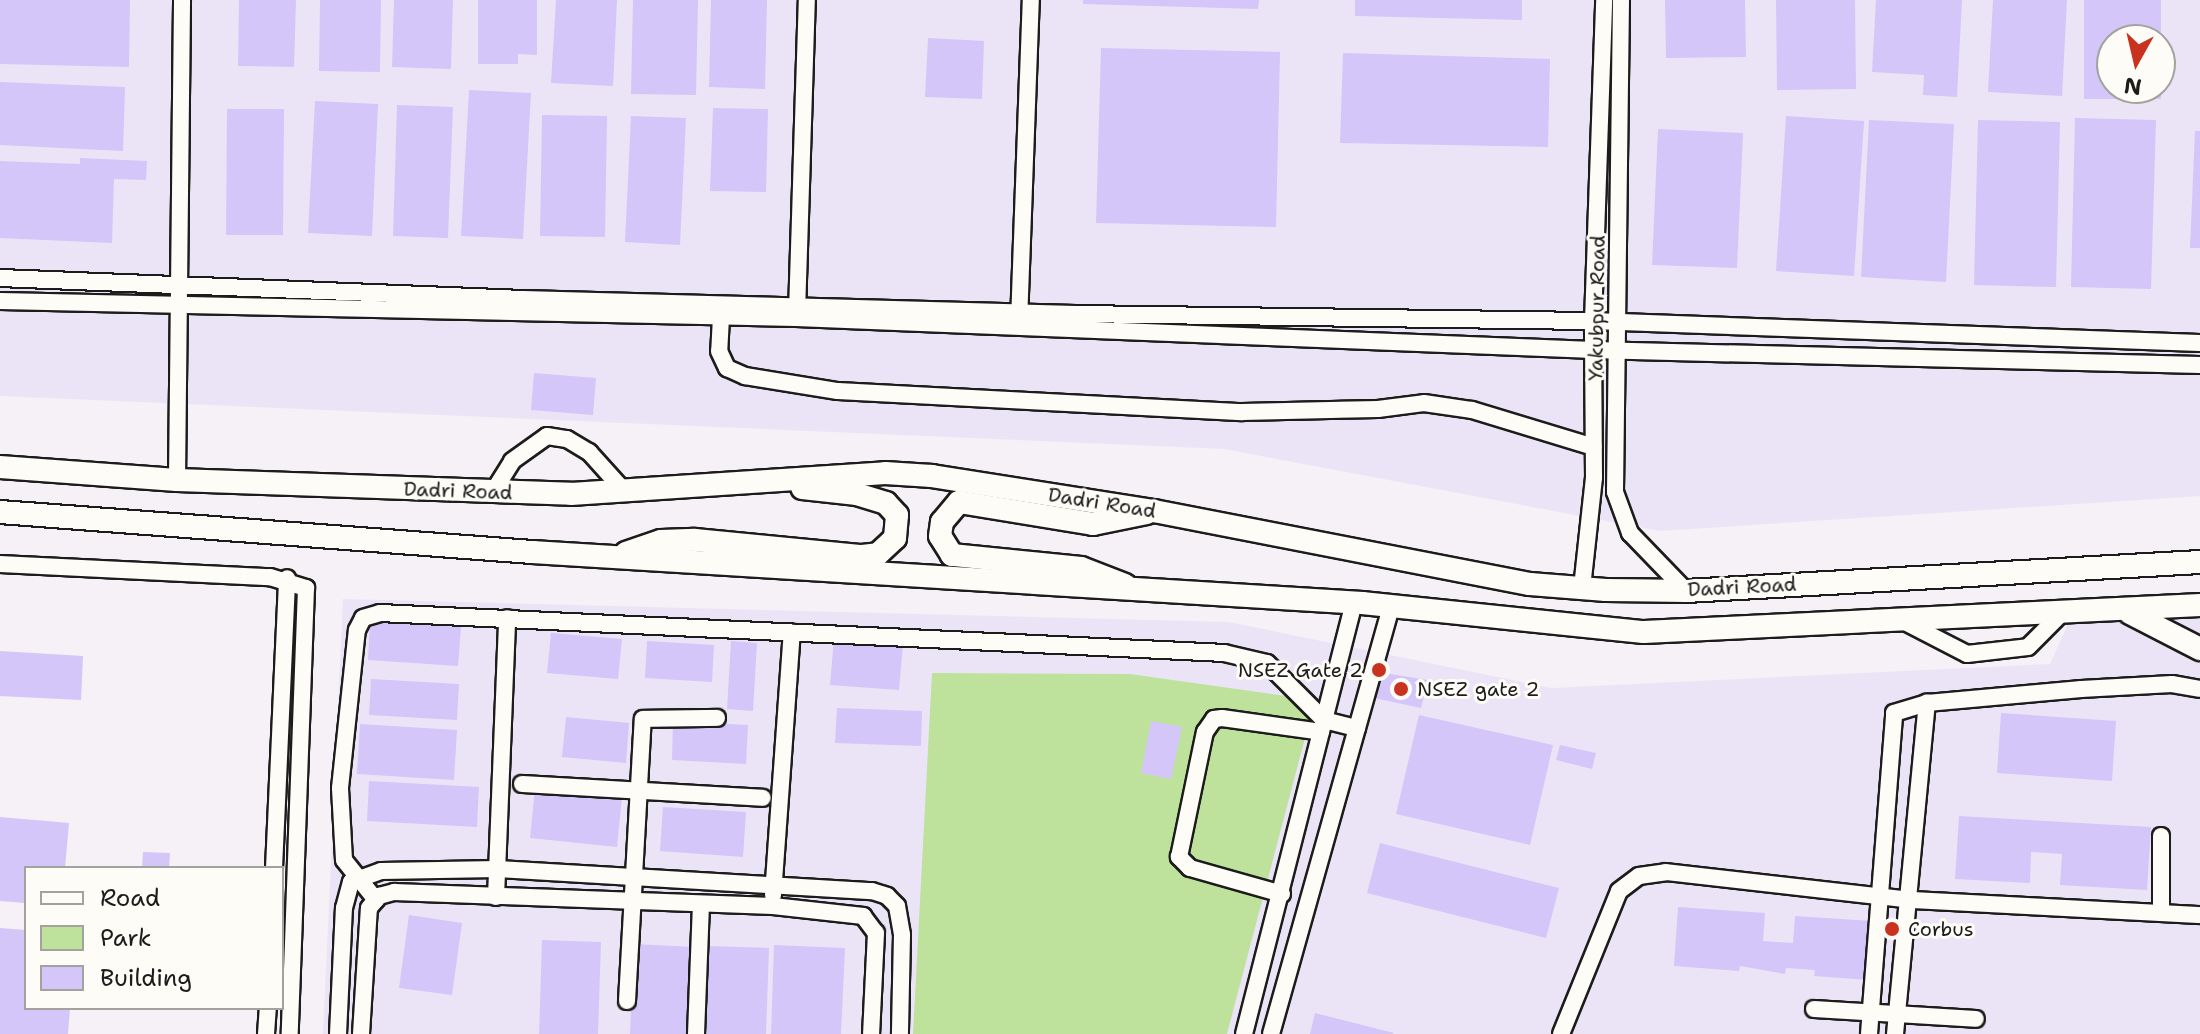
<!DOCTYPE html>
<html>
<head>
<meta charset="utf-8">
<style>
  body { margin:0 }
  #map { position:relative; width:2200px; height:1034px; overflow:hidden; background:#f5f1f7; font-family:"Shantell Sans",sans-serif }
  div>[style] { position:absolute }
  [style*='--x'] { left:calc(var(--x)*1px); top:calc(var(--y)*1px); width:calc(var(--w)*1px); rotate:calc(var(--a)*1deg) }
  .built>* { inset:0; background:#ebe4f7 }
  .green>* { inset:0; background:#bee29c }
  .building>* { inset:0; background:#d4c6f8 }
  .roads { filter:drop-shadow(2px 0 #1c1c1c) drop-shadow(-2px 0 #1c1c1c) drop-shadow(0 2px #1c1c1c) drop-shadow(0 -2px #1c1c1c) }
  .minor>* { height:16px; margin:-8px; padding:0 8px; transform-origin:8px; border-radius:8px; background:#fdfcf7 }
  .major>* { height:22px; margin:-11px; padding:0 11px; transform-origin:11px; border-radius:11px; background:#fdfcf7 }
  .dots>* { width:22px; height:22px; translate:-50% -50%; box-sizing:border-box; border:4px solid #fdfcf7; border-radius:50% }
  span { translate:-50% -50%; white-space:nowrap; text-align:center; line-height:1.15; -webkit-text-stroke:6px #fdfcf7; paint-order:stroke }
  .street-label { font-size:20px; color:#1c1c1c }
  .poi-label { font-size:20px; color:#1c1c1c }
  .right { translate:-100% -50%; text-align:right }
  .left { translate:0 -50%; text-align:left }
  .legend { position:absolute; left:24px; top:866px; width:260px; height:144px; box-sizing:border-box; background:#fdfcf7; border:2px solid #a3a29f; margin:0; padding:10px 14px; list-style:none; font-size:24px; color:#1c1c1c }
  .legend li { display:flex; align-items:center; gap:16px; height:40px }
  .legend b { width:40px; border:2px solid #a3a29f }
  .north { position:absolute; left:2096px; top:24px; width:80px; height:80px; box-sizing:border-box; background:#fdfcf7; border:2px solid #a3a29f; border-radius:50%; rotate:188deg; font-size:22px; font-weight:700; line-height:32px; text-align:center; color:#1c1c1c }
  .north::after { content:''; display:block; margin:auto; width:28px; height:36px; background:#c8321e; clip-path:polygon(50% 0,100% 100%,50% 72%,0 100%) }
</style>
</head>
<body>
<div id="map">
  <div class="built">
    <div style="clip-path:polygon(evenodd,0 0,2200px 0,2200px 496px,1660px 531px,1224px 449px,0 396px,0 0,2112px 40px,2160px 40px,2160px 88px,2112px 88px,2112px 40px)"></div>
    <div style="clip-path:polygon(343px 599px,1229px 622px,1552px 688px,2050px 664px,2067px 626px,2079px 618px,2200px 614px,2200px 1034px,323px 1034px)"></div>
  </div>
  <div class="green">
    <div style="clip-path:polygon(932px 673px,1130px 674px,1315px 700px,1227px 1034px,913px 1034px)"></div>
  </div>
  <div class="building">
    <div style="clip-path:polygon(0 0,130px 0,129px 67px,0 64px)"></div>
    <div style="clip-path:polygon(239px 0,296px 0,294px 67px,238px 66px)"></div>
    <div style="clip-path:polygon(320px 0,381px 0,380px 72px,319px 71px)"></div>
    <div style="clip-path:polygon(394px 0,453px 0,451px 69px,392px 67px)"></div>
    <div style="clip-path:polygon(478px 0,537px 0,537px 55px,518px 54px,518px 64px,478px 64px)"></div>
    <div style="clip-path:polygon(556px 0,617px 0,613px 86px,551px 83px)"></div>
    <div style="clip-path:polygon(633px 0,698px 0,696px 95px,631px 94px)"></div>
    <div style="clip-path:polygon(711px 0,767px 0,765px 89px,709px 87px)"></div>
    <div style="clip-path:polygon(1083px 0,1259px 0,1258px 9px,1083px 4px)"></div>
    <div style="clip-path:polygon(1355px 0,1522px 0,1522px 20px,1355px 16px)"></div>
    <div style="clip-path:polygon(1665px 0,1745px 0,1746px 57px,1666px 58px)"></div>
    <div style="clip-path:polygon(1776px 0,1855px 0,1856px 89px,1777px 90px)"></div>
    <div style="clip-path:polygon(1876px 0,1962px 0,1957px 97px,1923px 95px,1924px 75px,1872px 72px)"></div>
    <div style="clip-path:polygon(1993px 0,2067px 0,2062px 96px,1988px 92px)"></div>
    <div style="clip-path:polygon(2084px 0,2161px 0,2161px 40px,2112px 40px,2112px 88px,2161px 88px,2161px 99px,2084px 99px)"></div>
    <div style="clip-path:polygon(928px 38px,984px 41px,982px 99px,925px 97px)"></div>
    <div style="clip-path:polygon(1101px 48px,1280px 52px,1276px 227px,1096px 223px)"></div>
    <div style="clip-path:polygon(1343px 53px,1550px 59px,1548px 147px,1340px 143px)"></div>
    <div style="clip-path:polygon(0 82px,125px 87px,123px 151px,0 145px)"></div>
    <div style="clip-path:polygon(469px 90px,531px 93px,523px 239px,461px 236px)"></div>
    <div style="clip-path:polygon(315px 101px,378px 104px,372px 236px,308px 233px)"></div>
    <div style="clip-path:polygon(397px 105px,453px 107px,448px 238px,393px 236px)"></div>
    <div style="clip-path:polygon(713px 108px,768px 109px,766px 192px,710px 191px)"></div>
    <div style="clip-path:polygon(227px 109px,284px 109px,283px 235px,226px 235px)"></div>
    <div style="clip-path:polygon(542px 115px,607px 116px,605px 237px,540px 236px)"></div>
    <div style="clip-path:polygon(631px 116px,686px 118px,680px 245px,625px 242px)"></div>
    <div style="clip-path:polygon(1786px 116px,1864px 121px,1854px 276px,1776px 271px)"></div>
    <div style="clip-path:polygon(2075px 118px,2156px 120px,2151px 289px,2071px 287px)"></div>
    <div style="clip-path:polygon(1869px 120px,1954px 124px,1946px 282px,1861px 277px)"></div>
    <div style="clip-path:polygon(1978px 120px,2060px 122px,2056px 287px,1974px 285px)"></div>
    <div style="clip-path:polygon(1658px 129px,1743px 133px,1737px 268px,1652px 265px)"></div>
    <div style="clip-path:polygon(2195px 131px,2200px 131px,2200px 248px,2190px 248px)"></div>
    <div style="clip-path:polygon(80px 158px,147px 161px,146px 180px,114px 179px,112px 243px,0 238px,0 161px,80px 164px)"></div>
    <div style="clip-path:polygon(534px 373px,596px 378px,593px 415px,531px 410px)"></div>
    <div style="clip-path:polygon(370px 621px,461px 627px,458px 666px,368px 660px)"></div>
    <div style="clip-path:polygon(551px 633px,622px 639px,618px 679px,547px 673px)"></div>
    <div style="clip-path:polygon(834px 638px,903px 644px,899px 690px,830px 685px)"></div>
    <div style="clip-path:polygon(647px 641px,714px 645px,712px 682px,645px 678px)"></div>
    <div style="clip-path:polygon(731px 641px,757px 643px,753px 711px,727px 709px)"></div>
    <div style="clip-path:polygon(0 651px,83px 656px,81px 700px,0 696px)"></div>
    <div style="clip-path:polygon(1378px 672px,1428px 680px,1421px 708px,1374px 698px)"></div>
    <div style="clip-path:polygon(371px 679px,459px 684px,457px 720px,369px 715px)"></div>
    <div style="clip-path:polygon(837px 708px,922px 711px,921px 746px,835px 743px)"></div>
    <div style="clip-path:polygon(2001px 713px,2116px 721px,2112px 781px,1997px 773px)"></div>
    <div style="clip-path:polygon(1419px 715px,1553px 745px,1530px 845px,1396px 814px)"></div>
    <div style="clip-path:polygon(566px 717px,629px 723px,626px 763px,562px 757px)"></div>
    <div style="clip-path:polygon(673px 721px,748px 725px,746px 764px,672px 760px)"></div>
    <div style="clip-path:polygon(1151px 721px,1182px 727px,1171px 779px,1141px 773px)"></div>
    <div style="clip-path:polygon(360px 724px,457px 730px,454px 780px,357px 774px)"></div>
    <div style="clip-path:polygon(1560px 745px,1596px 753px,1592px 769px,1556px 760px)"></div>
    <div style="clip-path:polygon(369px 781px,479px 787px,477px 827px,367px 821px)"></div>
    <div style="clip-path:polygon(535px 788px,622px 797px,617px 847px,530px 838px)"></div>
    <div style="clip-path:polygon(663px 807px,746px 812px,743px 857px,660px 851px)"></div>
    <div style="clip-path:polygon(1959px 816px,2151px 827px,2147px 890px,2060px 885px,2062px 854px,2031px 852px,2030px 883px,1955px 879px)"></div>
    <div style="clip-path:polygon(0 817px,69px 823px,65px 868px,26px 868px,26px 903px,0 901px)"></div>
    <div style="clip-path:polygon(1380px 843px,1559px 888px,1546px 938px,1367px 893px)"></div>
    <div style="clip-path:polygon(143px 852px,170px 853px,169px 868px,142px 868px)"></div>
    <div style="clip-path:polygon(1678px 907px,1765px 913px,1763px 941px,1793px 943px,1795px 916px,1872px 921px,1868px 980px,1814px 976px,1815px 970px,1786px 968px,1785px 974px,1740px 966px,1739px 971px,1674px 966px)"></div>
    <div style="clip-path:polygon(409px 915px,462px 923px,452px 995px,399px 988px)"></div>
    <div style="clip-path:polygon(0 928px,26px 930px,26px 1008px,70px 1008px,68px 1034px,0 1034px)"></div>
    <div style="clip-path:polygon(542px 940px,601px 942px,598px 1034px,539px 1034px)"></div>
    <div style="clip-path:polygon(634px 944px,694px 947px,691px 1034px,630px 1034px)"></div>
    <div style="clip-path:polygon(774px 945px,845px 948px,841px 1034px,771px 1034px)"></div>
    <div style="clip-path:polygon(709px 946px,769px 948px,766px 1034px,705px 1034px)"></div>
    <div style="clip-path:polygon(1315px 1013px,1394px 1033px,1393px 1034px,1310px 1034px)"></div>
  </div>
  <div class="roads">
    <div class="minor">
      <div style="--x:1621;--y:0;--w:492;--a:90.7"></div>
      <div style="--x:1615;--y:492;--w:44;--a:69.9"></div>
      <div style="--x:1630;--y:533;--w:81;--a:46"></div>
      <div style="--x:0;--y:278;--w:523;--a:2.3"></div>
      <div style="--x:523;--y:299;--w:553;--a:1.55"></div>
      <div style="--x:1076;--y:314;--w:517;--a:0.78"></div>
      <div style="--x:1593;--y:321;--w:607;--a:2.08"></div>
      <div style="--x:0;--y:301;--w:796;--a:1.22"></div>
      <div style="--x:796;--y:318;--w:798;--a:2.3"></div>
      <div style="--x:1593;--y:350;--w:607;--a:1.42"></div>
      <div style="--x:797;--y:313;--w:313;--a:-88.2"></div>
      <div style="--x:721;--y:317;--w:34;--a:93"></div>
      <div style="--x:719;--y:351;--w:19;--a:65"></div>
      <div style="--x:727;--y:368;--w:20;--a:24"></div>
      <div style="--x:745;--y:376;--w:94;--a:9.2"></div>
      <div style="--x:838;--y:391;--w:405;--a:3"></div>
      <div style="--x:1242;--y:412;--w:136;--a:-1.3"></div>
      <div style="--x:1378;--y:409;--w:46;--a:-7.4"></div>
      <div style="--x:1424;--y:403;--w:49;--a:8.3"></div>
      <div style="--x:1472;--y:410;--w:127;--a:16.9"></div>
      <div style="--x:1019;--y:322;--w:322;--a:-87.9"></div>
      <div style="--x:177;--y:480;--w:480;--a:-89.4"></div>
      <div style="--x:493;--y:492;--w:36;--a:-58"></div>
      <div style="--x:512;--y:461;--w:43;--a:-35.5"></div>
      <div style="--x:547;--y:436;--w:20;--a:9"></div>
      <div style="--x:567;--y:439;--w:26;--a:31"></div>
      <div style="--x:589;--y:452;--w:54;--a:48"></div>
      <div style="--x:0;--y:564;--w:270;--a:2.8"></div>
      <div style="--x:270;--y:577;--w:38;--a:17"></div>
      <div style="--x:306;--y:588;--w:446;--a:92.1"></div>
      <div style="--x:1582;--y:588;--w:111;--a:-83.8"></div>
      <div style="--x:1594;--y:478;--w:157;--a:-90.4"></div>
      <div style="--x:1593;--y:321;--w:321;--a:-88"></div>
      <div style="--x:1901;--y:620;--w:74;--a:27.3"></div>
      <div style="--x:1967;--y:654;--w:61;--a:-6.5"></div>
      <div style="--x:2028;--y:647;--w:45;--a:-45"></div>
      <div style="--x:522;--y:784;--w:241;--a:3.3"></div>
      <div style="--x:274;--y:868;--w:290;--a:-87.4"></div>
      <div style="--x:1282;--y:894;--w:96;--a:-164.2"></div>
      <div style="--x:1190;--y:868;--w:16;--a:-135"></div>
      <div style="--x:1179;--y:857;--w:128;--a:-78.3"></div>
      <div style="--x:1205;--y:732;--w:16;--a:-55"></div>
      <div style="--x:1214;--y:719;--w:8;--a:-7"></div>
      <div style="--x:1222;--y:718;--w:100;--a:8"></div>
      <div style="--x:773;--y:895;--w:263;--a:-85.9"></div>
      <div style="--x:496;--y:897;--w:279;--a:-87.7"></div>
      <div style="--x:376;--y:900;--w:51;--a:-128.7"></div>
      <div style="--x:344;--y:860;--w:72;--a:-93.2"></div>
      <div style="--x:340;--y:788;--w:159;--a:-83.9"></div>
      <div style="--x:357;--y:630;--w:13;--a:-63"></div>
      <div style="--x:363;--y:618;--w:18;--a:-16"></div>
      <div style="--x:380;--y:613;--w:845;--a:2.71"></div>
      <div style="--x:1224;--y:653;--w:44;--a:13.1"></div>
      <div style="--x:1267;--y:663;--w:81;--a:45"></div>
      <div style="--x:1324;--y:720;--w:34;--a:14"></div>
      <div style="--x:2161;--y:913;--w:77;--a:-90"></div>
      <div style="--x:627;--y:1001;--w:282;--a:-86.8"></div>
      <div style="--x:643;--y:719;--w:74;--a:-0.8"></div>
      <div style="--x:1814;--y:1009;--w:162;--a:3.5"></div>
      <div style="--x:266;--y:1034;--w:26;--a:-86"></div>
      <div style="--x:338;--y:1034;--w:126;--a:-87.3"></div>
      <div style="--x:344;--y:908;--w:27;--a:-75"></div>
      <div style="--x:351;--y:882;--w:32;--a:-20"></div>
      <div style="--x:381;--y:871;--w:117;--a:-1"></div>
      <div style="--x:498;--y:869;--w:375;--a:3.4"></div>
      <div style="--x:872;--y:891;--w:16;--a:18"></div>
      <div style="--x:887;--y:896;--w:14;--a:45"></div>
      <div style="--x:897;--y:906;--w:29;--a:80"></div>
      <div style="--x:902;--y:935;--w:99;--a:91.2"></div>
      <div style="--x:361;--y:1034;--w:126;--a:-86.4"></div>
      <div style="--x:369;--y:908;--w:16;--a:-50"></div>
      <div style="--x:379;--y:896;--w:16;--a:-15"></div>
      <div style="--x:394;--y:892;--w:379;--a:2.1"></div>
      <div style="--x:773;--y:906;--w:91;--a:6.3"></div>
      <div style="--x:863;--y:916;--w:21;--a:53"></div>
      <div style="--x:876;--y:933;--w:101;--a:92.8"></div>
      <div style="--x:696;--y:1034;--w:130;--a:-87.8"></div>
      <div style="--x:1244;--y:1034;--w:445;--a:-75.7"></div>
      <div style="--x:1271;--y:1034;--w:445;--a:-74.3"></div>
      <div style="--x:1561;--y:1034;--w:154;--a:-67.9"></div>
      <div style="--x:1619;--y:891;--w:25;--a:-37"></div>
      <div style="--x:1639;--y:876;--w:27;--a:-8"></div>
      <div style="--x:1666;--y:872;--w:247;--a:6.5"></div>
      <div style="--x:1911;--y:900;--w:289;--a:3"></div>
      <div style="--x:1869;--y:1034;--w:322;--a:-85.5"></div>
      <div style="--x:1894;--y:713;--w:34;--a:-17"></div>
      <div style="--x:1927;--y:703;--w:155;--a:-5.2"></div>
      <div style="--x:2081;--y:689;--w:91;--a:-3.1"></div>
      <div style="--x:2172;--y:684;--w:28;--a:10"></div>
      <div style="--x:1895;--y:1034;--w:333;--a:-84.5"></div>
    </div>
    <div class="major">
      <div style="--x:0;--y:467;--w:177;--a:4.2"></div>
      <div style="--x:177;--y:480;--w:394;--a:2"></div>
      <div style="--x:571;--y:494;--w:315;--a:-3.8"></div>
      <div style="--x:885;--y:473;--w:47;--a:3.7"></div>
      <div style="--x:932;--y:476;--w:225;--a:9"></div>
      <div style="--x:1154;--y:511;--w:383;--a:11"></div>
      <div style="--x:1530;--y:584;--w:76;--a:4.5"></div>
      <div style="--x:1606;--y:590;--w:80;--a:0.7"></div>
      <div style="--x:1686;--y:591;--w:515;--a:-3.23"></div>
      <div style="--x:0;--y:512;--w:534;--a:4.3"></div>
      <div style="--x:532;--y:552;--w:832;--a:3.52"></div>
      <div style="--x:1362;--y:603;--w:283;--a:5.9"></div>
      <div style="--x:1644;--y:632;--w:557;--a:-2.78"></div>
      <div style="--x:626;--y:553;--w:37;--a:-19"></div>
      <div style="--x:661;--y:541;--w:34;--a:-2"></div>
      <div style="--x:695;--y:540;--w:168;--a:5.5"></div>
      <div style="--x:862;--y:556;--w:16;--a:-7"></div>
      <div style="--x:878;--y:554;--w:23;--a:-43"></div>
      <div style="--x:895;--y:538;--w:23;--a:-85"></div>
      <div style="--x:897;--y:515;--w:16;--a:-133"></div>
      <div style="--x:886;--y:503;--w:30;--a:-163"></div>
      <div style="--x:857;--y:494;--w:55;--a:-173.8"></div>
      <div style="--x:1125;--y:585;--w:47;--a:-158.9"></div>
      <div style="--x:1081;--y:568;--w:130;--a:-174.2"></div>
      <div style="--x:952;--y:555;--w:22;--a:-122"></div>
      <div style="--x:940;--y:536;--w:14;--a:-82"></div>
      <div style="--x:942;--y:522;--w:26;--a:-50"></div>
      <div style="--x:959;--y:502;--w:136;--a:9.3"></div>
      <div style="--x:1093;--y:524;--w:55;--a:-11.5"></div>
      <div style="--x:2130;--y:613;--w:79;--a:27.2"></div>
    </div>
  </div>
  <div class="dots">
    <div style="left:1379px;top:670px;background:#c8321e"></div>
    <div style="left:1401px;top:689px;background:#c8321e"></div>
    <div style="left:1892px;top:929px;background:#c8321e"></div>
  </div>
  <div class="street-label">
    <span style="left:1597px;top:308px;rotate:-89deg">Yakubpur Road</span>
    <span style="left:458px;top:491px;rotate:2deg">Dadri Road</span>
    <span style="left:1102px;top:503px;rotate:9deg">Dadri Road</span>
    <span style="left:1742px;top:587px;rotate:-3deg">Dadri Road</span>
  </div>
  <div class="poi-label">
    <span class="right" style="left:1363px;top:670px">NSEZ Gate 2</span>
    <span class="left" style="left:1417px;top:689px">NSEZ gate 2</span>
    <span class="left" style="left:1908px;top:929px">Corbus</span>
  </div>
  <ul class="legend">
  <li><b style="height:10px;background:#fdfcf7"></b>Road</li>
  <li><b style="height:22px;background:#bee29c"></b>Park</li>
  <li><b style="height:22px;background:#d4c6f8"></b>Building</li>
  </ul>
  <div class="north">N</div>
</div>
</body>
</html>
